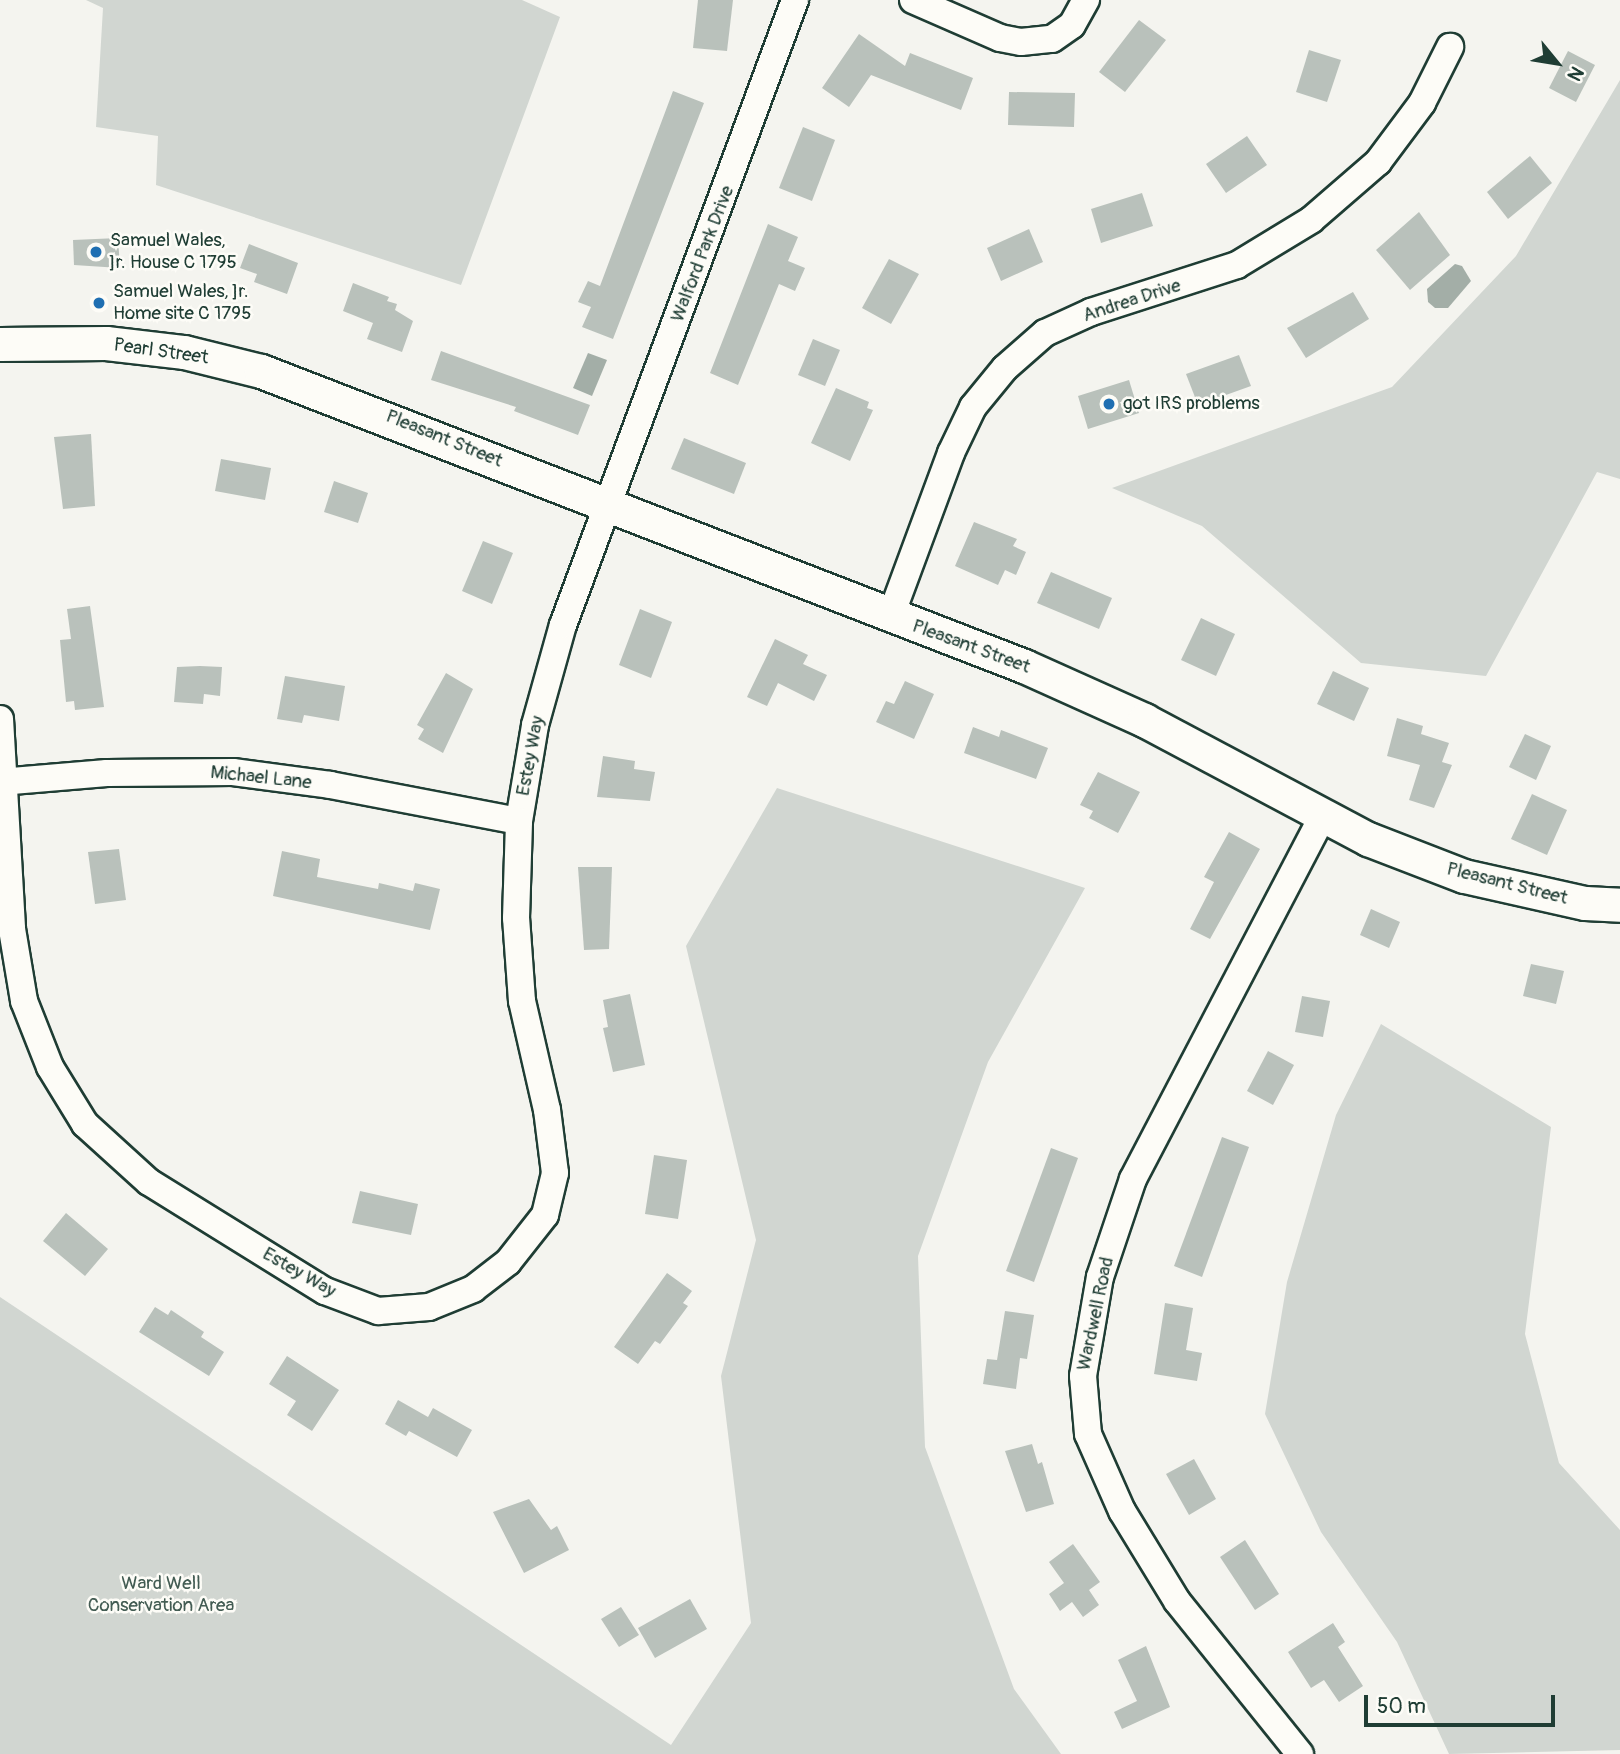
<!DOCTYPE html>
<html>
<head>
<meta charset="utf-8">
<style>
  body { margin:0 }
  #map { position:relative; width:1620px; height:1754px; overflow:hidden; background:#f4f4ef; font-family:Pangolin,sans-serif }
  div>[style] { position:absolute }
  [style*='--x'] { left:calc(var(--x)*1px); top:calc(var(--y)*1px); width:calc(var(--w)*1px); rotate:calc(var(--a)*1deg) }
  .green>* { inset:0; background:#d1d6d1 }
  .water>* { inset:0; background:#a3aea7 }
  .building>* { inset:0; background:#b9c1bb }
  .roads { filter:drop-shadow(2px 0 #1f3d34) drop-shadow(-2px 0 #1f3d34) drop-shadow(0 2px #1f3d34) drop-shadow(0 -2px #1f3d34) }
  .minor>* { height:26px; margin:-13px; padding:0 13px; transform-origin:13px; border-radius:13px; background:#fdfcf7 }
  .major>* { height:33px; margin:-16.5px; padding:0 16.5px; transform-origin:16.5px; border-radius:16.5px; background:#fdfcf7 }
  .dots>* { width:19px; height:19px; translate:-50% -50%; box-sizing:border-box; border:4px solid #fdfcf7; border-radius:50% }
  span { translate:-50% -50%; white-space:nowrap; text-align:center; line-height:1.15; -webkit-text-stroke:5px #fdfcf7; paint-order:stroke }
  .poi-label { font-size:19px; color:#1f3d34 }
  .left { translate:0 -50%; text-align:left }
  .street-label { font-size:19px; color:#1f3d34 }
  .park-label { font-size:19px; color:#435c53 }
  .north { position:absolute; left:1522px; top:28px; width:70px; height:70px; -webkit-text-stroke:5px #fdfcf7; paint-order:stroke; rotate:120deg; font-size:19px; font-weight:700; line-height:28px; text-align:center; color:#1f3d34 }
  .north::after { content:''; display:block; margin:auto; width:24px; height:32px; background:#1f3d34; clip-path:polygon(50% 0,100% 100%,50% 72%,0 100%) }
  .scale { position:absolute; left:1364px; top:1695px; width:191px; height:32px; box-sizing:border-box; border:4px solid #1f3d34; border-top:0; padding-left:9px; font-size:21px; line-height:24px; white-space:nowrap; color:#1f3d34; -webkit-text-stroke:5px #fdfcf7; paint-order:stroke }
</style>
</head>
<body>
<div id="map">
  <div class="green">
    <div style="clip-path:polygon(86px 0,522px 0,560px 17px,461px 285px,156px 185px,158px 136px,96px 127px,103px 8px)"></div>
    <div style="clip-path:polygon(1620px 80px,1620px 479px,1597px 472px,1486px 676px,1361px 663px,1202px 526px,1112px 488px,1392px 387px,1516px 256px)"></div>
    <div style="clip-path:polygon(777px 788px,1085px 888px,988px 1062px,918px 1256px,925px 1447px,1014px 1689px,1061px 1754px,0 1754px,0 1297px,671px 1745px,751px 1623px,721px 1376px,756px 1240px,686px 946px)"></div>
    <div style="clip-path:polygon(1381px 1024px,1551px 1127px,1525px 1334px,1559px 1463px,1620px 1530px,1620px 1750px,1449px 1754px,1397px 1642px,1321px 1532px,1265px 1414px,1287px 1282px,1336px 1115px)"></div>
  </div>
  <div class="water">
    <div style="clip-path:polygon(1455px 264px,1462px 266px,1471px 281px,1448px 308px,1435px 308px,1428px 302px,1427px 289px)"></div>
    <div style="clip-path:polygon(588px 353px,607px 360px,592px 396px,573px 388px)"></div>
  </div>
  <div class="building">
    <div style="clip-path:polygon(698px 0,733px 0,727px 51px,693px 48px)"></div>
    <div style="clip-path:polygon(1139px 20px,1166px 40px,1125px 92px,1099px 72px)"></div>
    <div style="clip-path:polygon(859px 34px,905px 66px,910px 53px,973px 78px,961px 110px,871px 75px,849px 107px,822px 88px)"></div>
    <div style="clip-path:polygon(1309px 50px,1341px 60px,1327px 102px,1296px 92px)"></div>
    <div style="clip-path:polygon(1568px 51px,1595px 65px,1576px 102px,1549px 88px)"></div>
    <div style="clip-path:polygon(673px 91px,704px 103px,613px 339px,582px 327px,591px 307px,578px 302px,588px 281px,600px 286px)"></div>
    <div style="clip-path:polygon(1009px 92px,1075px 93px,1074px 127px,1008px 125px)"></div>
    <div style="clip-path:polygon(803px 127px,835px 140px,812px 201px,779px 188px)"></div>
    <div style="clip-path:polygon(1247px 136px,1267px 165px,1226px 193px,1206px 164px)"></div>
    <div style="clip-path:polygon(1530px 156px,1552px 183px,1508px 219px,1487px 192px)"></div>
    <div style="clip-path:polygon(1142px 193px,1153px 226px,1101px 243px,1091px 209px)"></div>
    <div style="clip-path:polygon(1419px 212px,1450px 255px,1410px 290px,1376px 250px)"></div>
    <div style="clip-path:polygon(768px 224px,798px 237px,788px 261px,805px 268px,795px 291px,779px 284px,738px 385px,710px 373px)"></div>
    <div style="clip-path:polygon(1029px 229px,1043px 262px,1001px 281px,987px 248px)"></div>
    <div style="clip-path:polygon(118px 238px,120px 268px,74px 265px,73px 240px)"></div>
    <div style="clip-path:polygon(249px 244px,298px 263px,287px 294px,254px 282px,257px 274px,240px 268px)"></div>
    <div style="clip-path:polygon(889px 259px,919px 274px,891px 324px,862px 308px)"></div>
    <div style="clip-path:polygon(353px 283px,389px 297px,387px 301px,397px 304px,395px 310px,413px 321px,402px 352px,367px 339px,373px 323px,343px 311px)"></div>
    <div style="clip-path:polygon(1353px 292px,1369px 319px,1306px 358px,1287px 328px)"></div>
    <div style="clip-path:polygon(813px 339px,840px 350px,825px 386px,798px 375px)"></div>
    <div style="clip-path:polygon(441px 351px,590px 405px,578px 435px,514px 411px,516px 407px,431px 380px)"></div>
    <div style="clip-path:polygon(1239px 355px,1251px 386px,1198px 405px,1186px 374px)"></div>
    <div style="clip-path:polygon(1129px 380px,1139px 413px,1088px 429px,1078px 396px)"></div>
    <div style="clip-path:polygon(836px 388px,869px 402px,867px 408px,873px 410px,850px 461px,811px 443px)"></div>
    <div style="clip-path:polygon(91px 434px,95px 506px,63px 509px,54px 437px)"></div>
    <div style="clip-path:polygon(684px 438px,746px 463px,734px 494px,671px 469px)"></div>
    <div style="clip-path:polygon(221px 459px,271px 468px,265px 500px,215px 491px)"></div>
    <div style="clip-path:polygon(334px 481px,368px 493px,358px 523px,324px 512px)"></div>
    <div style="clip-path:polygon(974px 522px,1017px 539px,1013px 546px,1026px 552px,1016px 575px,1005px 570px,998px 585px,955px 566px)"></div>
    <div style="clip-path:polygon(483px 541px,513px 553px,492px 604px,462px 591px)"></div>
    <div style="clip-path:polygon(1051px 572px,1112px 598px,1099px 629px,1037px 603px)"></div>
    <div style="clip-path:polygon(90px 606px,104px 707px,75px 710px,74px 701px,66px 702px,60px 640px,71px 639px,67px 609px)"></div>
    <div style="clip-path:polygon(640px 609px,672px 622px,651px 678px,619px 665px)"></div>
    <div style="clip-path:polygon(1201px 618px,1235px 634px,1216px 676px,1181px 660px)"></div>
    <div style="clip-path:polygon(775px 639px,808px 655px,803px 664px,827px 675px,814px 701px,778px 683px,767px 706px,747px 697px)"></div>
    <div style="clip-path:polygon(200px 666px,222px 667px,220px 696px,204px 694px,203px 704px,174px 702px,177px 667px)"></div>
    <div style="clip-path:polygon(1333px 671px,1369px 688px,1354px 721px,1317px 704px)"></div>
    <div style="clip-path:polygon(446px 673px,473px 689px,443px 753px,418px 739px,424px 729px,417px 725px)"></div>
    <div style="clip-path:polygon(285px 676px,345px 686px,339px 721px,304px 715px,302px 723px,277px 719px)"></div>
    <div style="clip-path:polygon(905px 681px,934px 694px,914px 739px,876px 722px,886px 701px,894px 704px)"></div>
    <div style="clip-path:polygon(1397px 718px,1423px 726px,1421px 734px,1449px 743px,1442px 762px,1452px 765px,1434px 808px,1409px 800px,1420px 765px,1387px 756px)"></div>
    <div style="clip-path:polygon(973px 727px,999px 737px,1001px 730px,1048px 748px,1036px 779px,964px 753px)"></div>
    <div style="clip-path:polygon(1525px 734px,1551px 746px,1536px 780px,1509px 767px)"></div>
    <div style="clip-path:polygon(603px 756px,635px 761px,634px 769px,655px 772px,650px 801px,597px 797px)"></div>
    <div style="clip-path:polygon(1098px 772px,1140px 792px,1118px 833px,1089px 818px,1093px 811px,1080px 805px)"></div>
    <div style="clip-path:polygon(1532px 794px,1567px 810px,1547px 855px,1511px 839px)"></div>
    <div style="clip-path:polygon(1229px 832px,1260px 849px,1210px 939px,1190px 929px,1214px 882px,1204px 877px)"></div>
    <div style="clip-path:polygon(119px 849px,126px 900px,95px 904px,88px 852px)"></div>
    <div style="clip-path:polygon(282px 851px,320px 859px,317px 877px,378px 889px,379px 883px,413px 891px,415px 883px,440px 889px,430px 930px,273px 896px)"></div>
    <div style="clip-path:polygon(578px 867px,612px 867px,609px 949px,584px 950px)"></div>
    <div style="clip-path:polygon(1371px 909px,1400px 922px,1389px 948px,1360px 935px)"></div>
    <div style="clip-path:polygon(1531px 964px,1564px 971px,1556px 1004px,1523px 996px)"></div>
    <div style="clip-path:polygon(630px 994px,645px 1065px,613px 1072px,603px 1028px,608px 1027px,603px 1000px)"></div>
    <div style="clip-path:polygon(1302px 996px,1330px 1001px,1323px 1037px,1295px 1032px)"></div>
    <div style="clip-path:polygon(1268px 1051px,1294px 1065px,1273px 1105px,1247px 1091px)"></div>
    <div style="clip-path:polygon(1222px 1137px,1249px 1147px,1202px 1277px,1174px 1266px)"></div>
    <div style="clip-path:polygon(1051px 1148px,1078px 1158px,1034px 1282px,1006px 1271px)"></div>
    <div style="clip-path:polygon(654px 1155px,687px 1160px,678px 1219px,645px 1214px)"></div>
    <div style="clip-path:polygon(360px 1191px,418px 1204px,411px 1235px,352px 1223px)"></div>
    <div style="clip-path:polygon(66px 1213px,108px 1249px,85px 1276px,43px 1241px)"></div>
    <div style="clip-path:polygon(667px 1273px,692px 1291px,683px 1303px,688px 1306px,660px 1344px,655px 1341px,638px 1364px,614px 1347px)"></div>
    <div style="clip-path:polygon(1165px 1303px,1193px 1308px,1186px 1350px,1202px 1353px,1197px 1381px,1154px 1374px)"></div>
    <div style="clip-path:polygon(155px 1307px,168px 1315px,171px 1310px,204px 1332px,201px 1337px,224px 1352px,209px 1376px,139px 1332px)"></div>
    <div style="clip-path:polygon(1005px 1311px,1034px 1315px,1027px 1359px,1020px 1358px,1016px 1389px,983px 1384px,987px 1359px,997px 1360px)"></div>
    <div style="clip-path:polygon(287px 1356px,339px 1390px,312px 1431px,287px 1415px,296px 1401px,269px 1384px)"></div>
    <div style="clip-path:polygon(398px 1400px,428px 1417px,433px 1408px,472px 1430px,457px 1457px,409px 1431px,406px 1436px,385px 1424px)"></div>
    <div style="clip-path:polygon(1032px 1444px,1038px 1464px,1042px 1462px,1054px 1504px,1026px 1512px,1005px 1451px)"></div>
    <div style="clip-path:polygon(1194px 1459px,1216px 1499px,1189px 1515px,1166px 1474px)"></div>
    <div style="clip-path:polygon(529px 1499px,551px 1530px,557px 1526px,569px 1550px,524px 1573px,493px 1512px)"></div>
    <div style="clip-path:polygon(1245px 1540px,1279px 1594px,1255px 1610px,1220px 1557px)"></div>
    <div style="clip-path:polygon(1073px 1544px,1100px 1582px,1089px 1590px,1099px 1605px,1083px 1617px,1072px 1602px,1060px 1611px,1049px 1594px,1064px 1583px,1049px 1562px)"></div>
    <div style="clip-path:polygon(690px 1599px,707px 1629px,655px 1658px,638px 1628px)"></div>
    <div style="clip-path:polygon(621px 1607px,639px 1635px,619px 1647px,601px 1619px)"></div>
    <div style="clip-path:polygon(1333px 1623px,1345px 1642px,1338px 1647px,1363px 1686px,1339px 1702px,1324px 1680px,1311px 1688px,1288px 1652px)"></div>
    <div style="clip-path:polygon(1146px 1646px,1170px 1707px,1122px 1729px,1114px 1712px,1137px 1701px,1118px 1660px)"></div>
  </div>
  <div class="roads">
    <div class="minor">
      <div style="--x:913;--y:0;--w:95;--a:23.6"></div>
      <div style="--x:1000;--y:38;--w:21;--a:11"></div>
      <div style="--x:1021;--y:42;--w:31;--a:-6"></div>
      <div style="--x:1052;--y:39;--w:24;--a:-35"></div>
      <div style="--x:1072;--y:25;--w:29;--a:-61"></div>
      <div style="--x:890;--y:618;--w:176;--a:-69.7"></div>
      <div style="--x:951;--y:453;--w:51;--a:-64.4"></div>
      <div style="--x:973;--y:407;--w:50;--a:-50.6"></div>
      <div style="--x:1005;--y:368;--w:53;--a:-41.2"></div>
      <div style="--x:1045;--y:333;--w:51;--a:-24.5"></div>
      <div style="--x:1091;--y:312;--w:153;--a:-17.8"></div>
      <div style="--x:1237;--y:265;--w:87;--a:-31.3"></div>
      <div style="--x:1311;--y:220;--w:89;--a:-40.9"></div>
      <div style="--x:1378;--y:162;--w:74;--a:-53.3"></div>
      <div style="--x:1422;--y:103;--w:63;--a:-63.4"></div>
      <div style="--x:0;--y:719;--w:210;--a:86.7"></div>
      <div style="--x:12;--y:929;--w:73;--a:80.5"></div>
      <div style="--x:24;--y:1001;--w:71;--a:68.5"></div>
      <div style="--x:50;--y:1067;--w:67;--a:58.4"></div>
      <div style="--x:85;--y:1124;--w:86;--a:42.2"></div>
      <div style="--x:149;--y:1182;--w:207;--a:31.8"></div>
      <div style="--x:325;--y:1291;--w:57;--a:20.7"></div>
      <div style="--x:378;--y:1311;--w:51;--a:-4.5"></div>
      <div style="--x:429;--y:1307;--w:48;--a:-22.2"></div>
      <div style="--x:473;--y:1289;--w:44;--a:-37.6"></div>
      <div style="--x:508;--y:1262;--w:60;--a:-51.8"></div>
      <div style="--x:545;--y:1215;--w:43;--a:-76.6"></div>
      <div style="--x:555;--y:1173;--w:64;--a:-97.2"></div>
      <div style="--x:547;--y:1110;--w:112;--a:-102.9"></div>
      <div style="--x:522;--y:1001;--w:83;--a:-94.1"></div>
      <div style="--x:516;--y:918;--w:97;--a:-88.2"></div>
      <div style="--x:519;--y:821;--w:97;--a:-80.5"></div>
      <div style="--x:535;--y:725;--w:104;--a:-74.4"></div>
      <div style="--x:563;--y:625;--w:667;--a:-69.64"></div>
      <div style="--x:0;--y:782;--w:107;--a:-4.8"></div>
      <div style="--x:107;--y:773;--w:126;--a:-0.5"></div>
      <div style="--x:233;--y:772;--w:98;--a:7.6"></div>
      <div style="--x:330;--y:785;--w:192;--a:10.8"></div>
      <div style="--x:1300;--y:1754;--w:196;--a:-128.8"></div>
      <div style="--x:1177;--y:1601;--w:105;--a:-121.4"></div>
      <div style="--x:1122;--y:1511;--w:84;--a:-113.8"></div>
      <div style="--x:1088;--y:1434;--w:58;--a:-94.9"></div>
      <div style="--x:1083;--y:1376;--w:100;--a:-80.3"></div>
      <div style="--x:1100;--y:1277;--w:103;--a:-71.4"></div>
      <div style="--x:1133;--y:1179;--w:410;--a:-62.4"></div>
    </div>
    <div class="major">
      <div style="--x:0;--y:344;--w:106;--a:-0.5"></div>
      <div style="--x:106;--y:343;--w:79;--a:6.6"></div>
      <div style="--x:184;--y:352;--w:79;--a:13.9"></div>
      <div style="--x:261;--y:371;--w:818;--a:21.14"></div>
      <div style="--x:1024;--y:666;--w:132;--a:24.2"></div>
      <div style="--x:1144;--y:720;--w:254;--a:28"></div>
      <div style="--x:1368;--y:839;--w:103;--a:21.1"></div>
      <div style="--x:1464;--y:876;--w:124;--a:12.6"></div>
      <div style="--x:1585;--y:903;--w:35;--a:3"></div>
    </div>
  </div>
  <div class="dots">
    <div style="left:96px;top:252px;background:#1f6fb2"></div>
    <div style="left:99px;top:303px;background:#1f6fb2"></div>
    <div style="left:1109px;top:404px;background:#1f6fb2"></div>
  </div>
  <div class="poi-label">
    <span class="left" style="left:110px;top:252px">Samuel Wales,<br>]r. House C 1795</span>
    <span class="left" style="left:113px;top:303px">Samuel Wales, ]r.<br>Home site C 1795</span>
    <span class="left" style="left:1123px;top:404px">got IRS problems</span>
  </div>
  <div class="street-label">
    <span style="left:703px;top:254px;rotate:-69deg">Walford Park Drive</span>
    <span style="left:1132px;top:301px;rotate:-18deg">Andrea Drive</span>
    <span style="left:161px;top:352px;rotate:8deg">Pearl Street</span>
    <span style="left:444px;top:439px;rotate:22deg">Pleasant Street</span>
    <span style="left:971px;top:647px;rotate:20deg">Pleasant Street</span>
    <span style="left:531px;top:756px;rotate:-79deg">Estey Way</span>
    <span style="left:261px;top:778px;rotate:6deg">Michael Lane</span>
    <span style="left:1507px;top:884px;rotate:14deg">Pleasant Street</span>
    <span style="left:299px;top:1273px;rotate:30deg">Estey Way</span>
    <span style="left:1096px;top:1314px;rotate:-78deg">Wardwell Road</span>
  </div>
  <div class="park-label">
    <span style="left:161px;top:1595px">Ward Well<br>Conservation Area</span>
  </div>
  <div class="north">N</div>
  <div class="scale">50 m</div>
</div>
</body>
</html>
